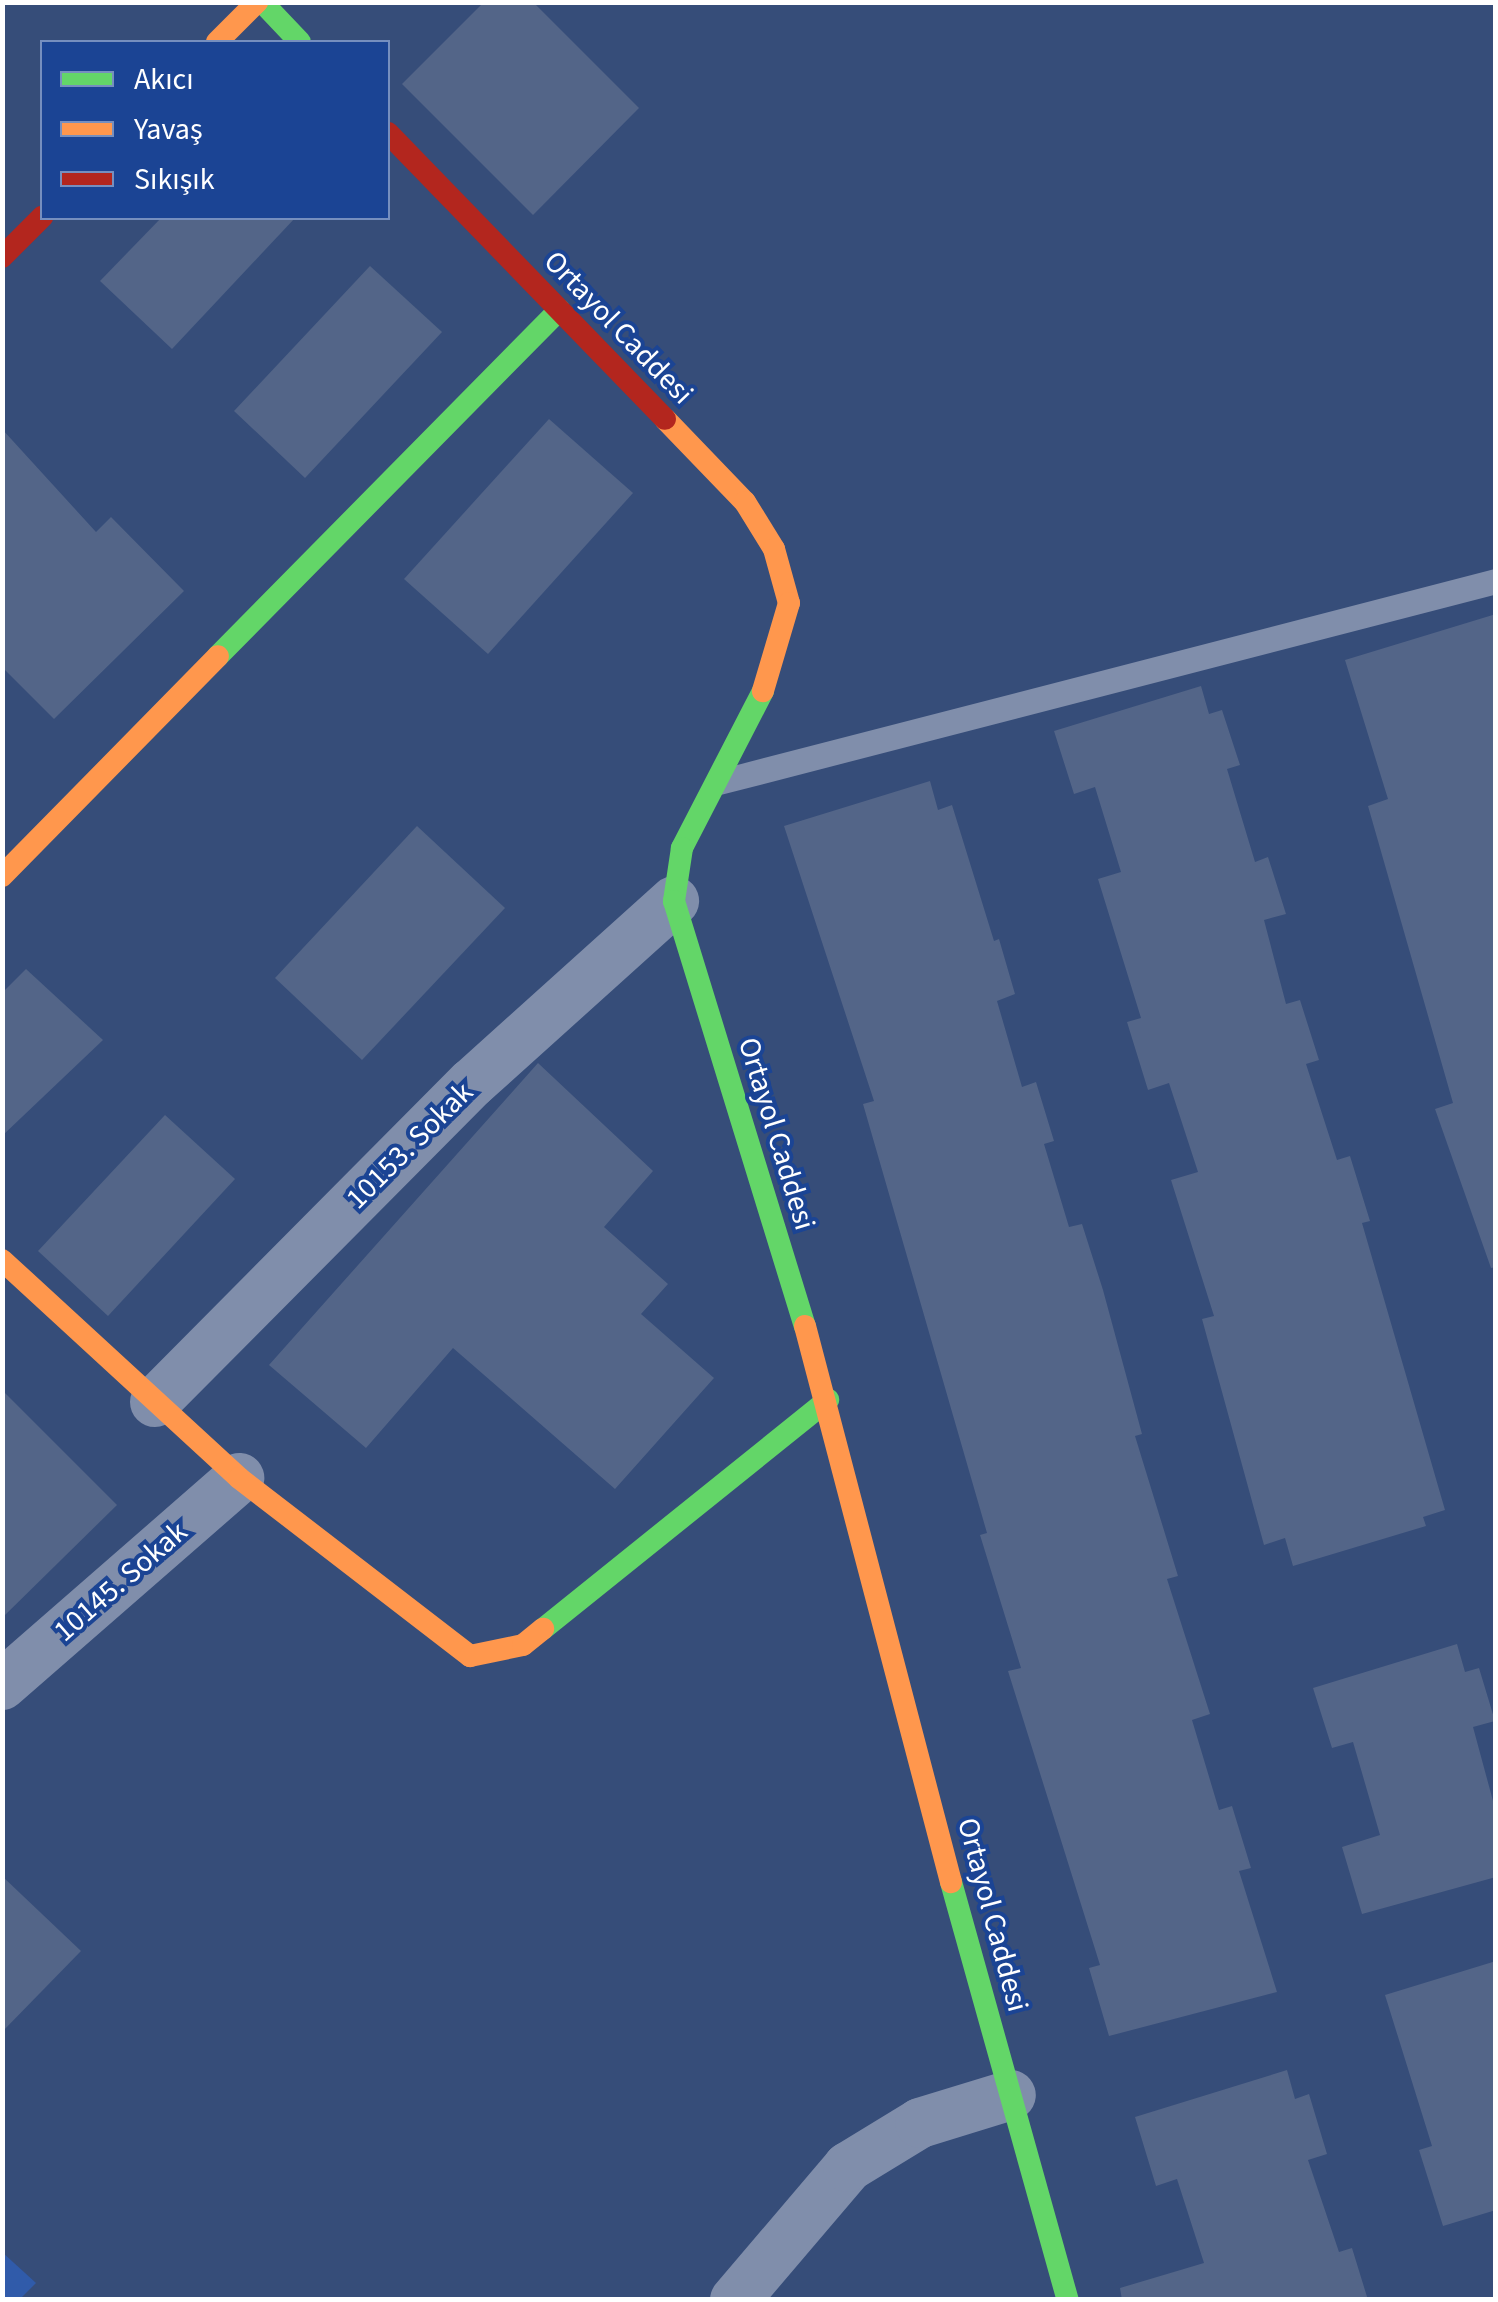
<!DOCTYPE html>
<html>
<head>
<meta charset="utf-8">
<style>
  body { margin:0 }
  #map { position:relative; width:1498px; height:2302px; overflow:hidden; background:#364d79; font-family:"Source Sans 3",sans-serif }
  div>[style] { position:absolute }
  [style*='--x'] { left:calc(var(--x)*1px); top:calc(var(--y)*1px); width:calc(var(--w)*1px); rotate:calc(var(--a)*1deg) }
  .green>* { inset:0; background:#305baa }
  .building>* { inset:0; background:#536588 }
  .lane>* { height:25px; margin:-12.5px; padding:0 12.5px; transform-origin:12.5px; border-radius:12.5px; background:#808eab }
  .street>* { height:50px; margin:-25px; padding:0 25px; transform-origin:25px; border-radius:25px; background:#808eab }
  .fast>* { height:22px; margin:-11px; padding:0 11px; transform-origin:11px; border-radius:11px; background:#63d668 }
  .slow>* { height:22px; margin:-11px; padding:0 11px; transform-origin:11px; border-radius:11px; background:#ff974d }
  .jam>* { height:22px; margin:-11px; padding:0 11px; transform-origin:11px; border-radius:11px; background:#b3261e }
  span { translate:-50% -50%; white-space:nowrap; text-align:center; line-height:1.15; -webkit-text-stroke:8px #1b4494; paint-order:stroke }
  .street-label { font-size:30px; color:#fff }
  .frame { position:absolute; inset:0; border:5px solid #fff; pointer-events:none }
  .legend { position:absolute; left:40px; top:40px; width:350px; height:180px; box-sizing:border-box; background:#1b4494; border:2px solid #768fbf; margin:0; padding:12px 18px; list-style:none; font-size:30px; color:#fff }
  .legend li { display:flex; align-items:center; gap:20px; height:50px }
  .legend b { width:50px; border:2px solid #768fbf }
</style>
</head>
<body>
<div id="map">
  <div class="green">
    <div style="clip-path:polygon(2px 2252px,36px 2283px,20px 2299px,3px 2299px)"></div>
  </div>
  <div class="building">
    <div style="clip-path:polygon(484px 2px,533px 2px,639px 108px,533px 215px,402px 84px)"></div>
    <div style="clip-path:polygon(161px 218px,295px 218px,172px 349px,100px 281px)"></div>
    <div style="clip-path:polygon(370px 266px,442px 332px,305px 478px,234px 411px)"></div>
    <div style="clip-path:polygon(549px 419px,633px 493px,488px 654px,404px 579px)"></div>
    <div style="clip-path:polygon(2px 429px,96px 532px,111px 517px,184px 591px,54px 719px,2px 667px)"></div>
    <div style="clip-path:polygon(1496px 614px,1496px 1267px,1491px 1268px,1435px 1109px,1453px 1103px,1368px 806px,1388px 799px,1345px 660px)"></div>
    <div style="clip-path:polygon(1201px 686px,1209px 714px,1222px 710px,1240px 765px,1227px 769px,1255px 862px,1268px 857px,1286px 914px,1264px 920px,1286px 1004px,1300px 1000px,1319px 1060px,1306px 1064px,1337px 1160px,1350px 1156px,1370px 1221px,1362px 1223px,1445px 1510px,1423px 1517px,1426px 1526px,1293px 1566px,1285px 1538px,1264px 1545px,1202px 1319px,1214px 1316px,1171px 1180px,1198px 1172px,1169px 1083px,1148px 1090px,1127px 1022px,1141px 1018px,1098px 879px,1121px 872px,1095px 787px,1074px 794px,1054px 731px)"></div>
    <div style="clip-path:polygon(930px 781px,938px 810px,952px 805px,994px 941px,999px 939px,1015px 994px,997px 1001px,1022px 1087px,1036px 1082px,1054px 1141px,1044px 1144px,1069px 1227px,1082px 1224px,1103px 1290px,1142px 1434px,1135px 1436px,1178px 1576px,1167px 1579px,1210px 1714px,1192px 1720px,1219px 1810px,1232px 1806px,1251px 1868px,1239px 1871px,1277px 1992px,1109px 2036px,1089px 1968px,1100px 1965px,1008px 1671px,1021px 1668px,980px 1535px,987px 1533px,863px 1104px,874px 1101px,784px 826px)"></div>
    <div style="clip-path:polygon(417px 826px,505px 908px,362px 1060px,275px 978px)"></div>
    <div style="clip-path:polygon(26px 969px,103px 1040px,2px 1136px,2px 993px)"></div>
    <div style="clip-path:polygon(538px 1063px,653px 1171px,604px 1227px,668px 1284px,641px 1314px,714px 1378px,615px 1489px,453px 1348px,366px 1448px,269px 1365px)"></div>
    <div style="clip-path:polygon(165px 1115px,235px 1179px,108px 1316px,38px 1251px)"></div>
    <div style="clip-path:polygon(2px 1390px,117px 1505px,2px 1618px)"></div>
    <div style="clip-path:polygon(1457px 1644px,1465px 1672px,1479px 1668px,1495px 1721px,1473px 1727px,1496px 1812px,1496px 1877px,1362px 1914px,1342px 1847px,1380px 1835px,1353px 1742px,1332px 1748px,1313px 1688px)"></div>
    <div style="clip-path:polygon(2px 1876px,81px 1951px,2px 2032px)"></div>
    <div style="clip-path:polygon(1496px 1961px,1496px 2210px,1443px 2226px,1419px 2150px,1432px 2146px,1385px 1995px)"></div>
    <div style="clip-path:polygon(1287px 2070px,1295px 2099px,1309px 2094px,1327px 2154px,1308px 2160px,1339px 2252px,1352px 2248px,1368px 2300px,1122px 2300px,1120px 2288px,1204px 2263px,1177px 2179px,1156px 2186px,1135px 2117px)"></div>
  </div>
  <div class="lane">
    <div style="--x:719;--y:782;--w:803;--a:-14.5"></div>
  </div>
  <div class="street">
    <div style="--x:155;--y:1402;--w:450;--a:-45.2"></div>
    <div style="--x:472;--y:1083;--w:272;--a:-42"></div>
    <div style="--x:2;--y:1685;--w:315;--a:-41.1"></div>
    <div style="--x:735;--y:2300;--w:175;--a:-49.6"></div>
    <div style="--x:848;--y:2167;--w:84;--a:-31.4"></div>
    <div style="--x:920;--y:2123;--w:95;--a:-17.1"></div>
  </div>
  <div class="fast">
    <div style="--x:262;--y:2;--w:55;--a:46.5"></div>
    <div style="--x:218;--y:656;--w:486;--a:-45.4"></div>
    <div style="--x:763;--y:691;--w:177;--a:117.3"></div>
    <div style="--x:682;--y:848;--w:54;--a:98.6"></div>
    <div style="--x:674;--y:901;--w:445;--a:72.9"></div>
    <div style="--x:543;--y:1629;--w:366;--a:-38.8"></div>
    <div style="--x:951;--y:1882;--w:434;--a:74.4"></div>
  </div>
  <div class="slow">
    <div style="--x:217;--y:42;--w:57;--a:-45"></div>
    <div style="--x:665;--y:419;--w:115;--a:46.1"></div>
    <div style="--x:745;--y:502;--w:55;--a:58.3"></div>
    <div style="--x:774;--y:549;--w:56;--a:74.5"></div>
    <div style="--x:789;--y:603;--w:92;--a:106.5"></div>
    <div style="--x:2;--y:876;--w:308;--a:-45.5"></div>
    <div style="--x:2;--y:1260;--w:322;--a:42.6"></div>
    <div style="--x:239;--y:1478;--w:292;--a:37.6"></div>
    <div style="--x:470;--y:1656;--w:54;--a:-11.7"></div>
    <div style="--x:523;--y:1645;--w:26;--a:-39"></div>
    <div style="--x:805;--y:1326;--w:575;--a:75.29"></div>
  </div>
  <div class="jam">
    <div style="--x:388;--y:133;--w:398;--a:45.9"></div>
    <div style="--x:2;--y:257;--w:57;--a:-45"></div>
  </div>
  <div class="street-label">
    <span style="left:618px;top:328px;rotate:46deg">Ortayol Caddesi</span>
    <span style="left:776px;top:1134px;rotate:73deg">Ortayol Caddesi</span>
    <span style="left:410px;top:1146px;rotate:-45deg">10153. Sokak</span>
    <span style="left:121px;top:1582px;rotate:-41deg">10145. Sokak</span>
    <span style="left:992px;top:1915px;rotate:75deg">Ortayol Caddesi</span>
  </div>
  <div class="frame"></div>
  <ul class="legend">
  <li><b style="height:12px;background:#63d668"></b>Akıcı</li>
  <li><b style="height:12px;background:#ff974d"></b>Yavaş</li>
  <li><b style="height:12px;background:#b3261e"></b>Sıkışık</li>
  </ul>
</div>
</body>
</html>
